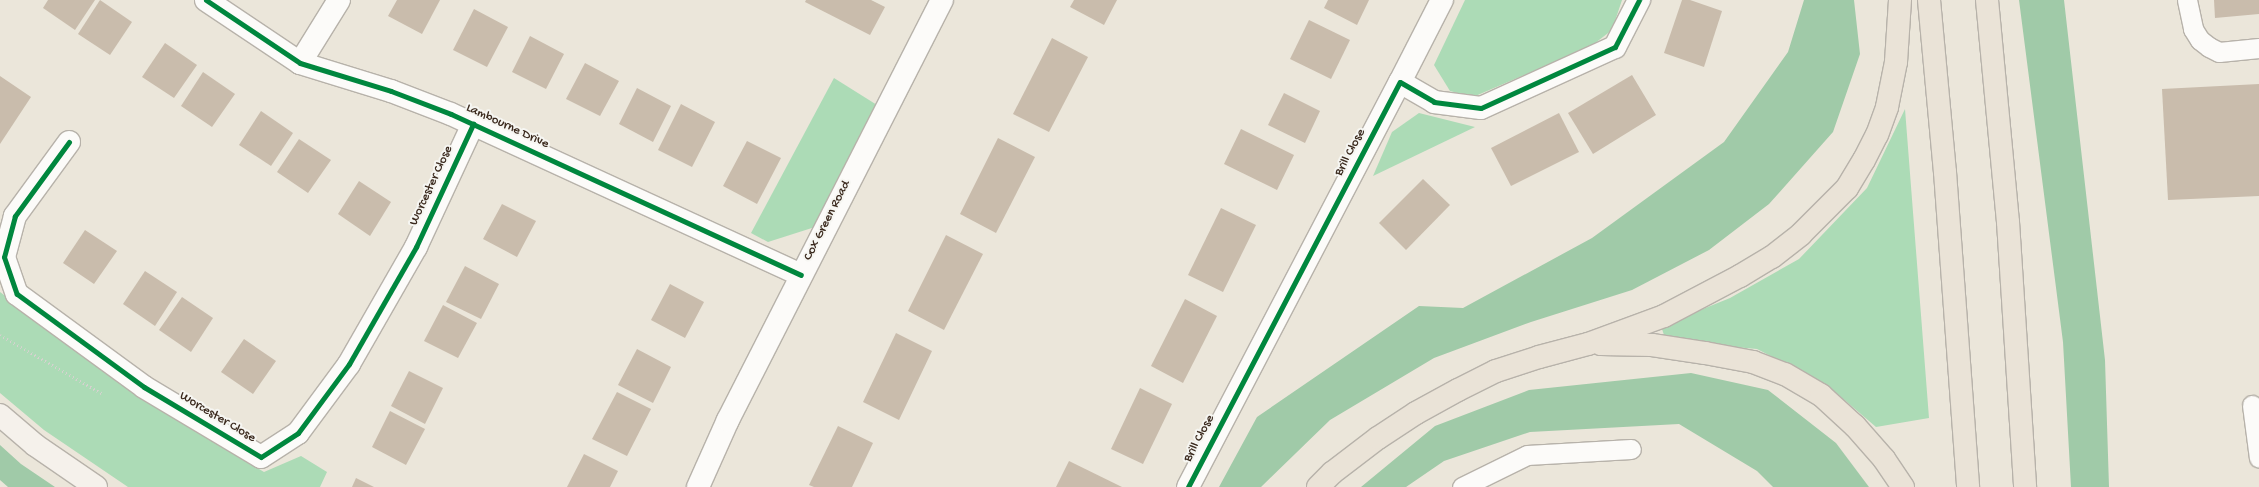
<!DOCTYPE html>
<html>
<head>
<meta charset="utf-8">
<style>
  body { margin:0 }
  #map { position:relative; width:2259px; height:487px; overflow:hidden; background:#ebe6da; font-family:"Gochi Hand",sans-serif }
  div>[style] { position:absolute }
  [style*='--x'] { left:calc(var(--x)*1px); top:calc(var(--y)*1px); width:calc(var(--w)*1px); rotate:calc(var(--a)*1deg) }
  .green>* { inset:0; background:#acdbb6 }
  .forest>* { inset:0; background:#a0caa8 }
  .building>* { inset:0; background:#c9bcac }
  .path>* { height:2.5px; margin-top:-1.25px; transform-origin:0; background:repeating-linear-gradient(90deg,#d5d2cf 0 1px,transparent 0 4px) }
  .roads { filter:drop-shadow(1px 0 #b7b2aa) drop-shadow(-1px 0 #b7b2aa) drop-shadow(0 1px #b7b2aa) drop-shadow(0 -1px #b7b2aa) }
  .lane>* { height:19px; margin:-9.5px; padding:0 9.5px; transform-origin:9.5px; border-radius:9.5px; background:#fcfbf9 }
  .street>* { height:22px; margin:-11px; padding:0 11px; transform-origin:11px; border-radius:11px; background:#fcfbf9 }
  .secondary>* { height:22px; margin:-11px; padding:0 11px; transform-origin:11px; border-radius:11px; background:#f5f1eb }
  .highway>* { height:22px; margin:-11px; padding:0 11px; transform-origin:11px; border-radius:11px; background:#eae3d7 }
  .cycleway>* { height:5px; margin:-2.5px; padding:0 2.5px; transform-origin:2.5px; border-radius:2.5px; background:#00873e }
  span { translate:-50% -50%; white-space:nowrap; text-align:center; line-height:1.15; -webkit-text-stroke:4px #f6f6f2; paint-order:stroke }
  .street-label { font-size:13px; color:#3b2a1e }
</style>
</head>
<body>
<div id="map">
  <div class="green">
    <div style="clip-path:polygon(1465px 0,1622px 0,1612px 30px,1590px 47px,1473px 97px,1450px 91px,1434px 65px)"></div>
    <div style="clip-path:polygon(834px 78px,877px 105px,815px 227px,768px 242px,751px 233px)"></div>
    <div style="clip-path:polygon(1905px 109px,1929px 418px,1876px 427px,1827px 385px,1757px 349px,1666px 341px,1661px 326px,1730px 298px,1799px 259px,1867px 188px)"></div>
    <div style="clip-path:polygon(1419px 113px,1475px 127px,1373px 176px,1392px 132px)"></div>
    <div style="clip-path:polygon(0 292px,138px 396px,264px 472px,301px 456px,327px 472px,320px 487px,128px 487px,44px 430px,0 393px)"></div>
  </div>
  <div class="forest">
    <div style="clip-path:polygon(1804px 0,1854px 0,1860px 54px,1833px 132px,1769px 204px,1709px 250px,1632px 290px,1531px 322px,1434px 358px,1330px 420px,1261px 487px,1219px 487px,1257px 417px,1419px 306px,1463px 308px,1592px 238px,1724px 142px,1788px 52px)"></div>
    <div style="clip-path:polygon(2019px 0,2064px 0,2105px 360px,2109px 487px,2071px 487px,2063px 342px)"></div>
    <div style="clip-path:polygon(1691px 373px,1768px 390px,1836px 443px,1869px 487px,1773px 487px,1757px 471px,1679px 424px,1530px 432px,1444px 461px,1406px 487px,1361px 487px,1435px 426px,1529px 390px)"></div>
    <div style="clip-path:polygon(0 445px,21px 464px,55px 487px,8px 487px,0 480px)"></div>
  </div>
  <div class="building">
    <div style="clip-path:polygon(48px 0,95px 0,75px 30px,43px 8px)"></div>
    <div style="clip-path:polygon(100px 0,132px 22px,110px 55px,78px 34px)"></div>
    <div style="clip-path:polygon(397px 0,440px 0,422px 34px,388px 16px)"></div>
    <div style="clip-path:polygon(806px 0,871px 0,885px 7px,870px 35px,805px 2px)"></div>
    <div style="clip-path:polygon(1074px 0,1117px 0,1104px 25px,1070px 7px)"></div>
    <div style="clip-path:polygon(1328px 0,1369px 0,1357px 25px,1324px 8px)"></div>
    <div style="clip-path:polygon(1682px 0,1690px 0,1722px 11px,1704px 67px,1664px 53px)"></div>
    <div style="clip-path:polygon(2214px 0,2259px 0,2259px 14px,2215px 18px)"></div>
    <div style="clip-path:polygon(474px 9px,508px 27px,487px 67px,453px 50px)"></div>
    <div style="clip-path:polygon(1309px 20px,1350px 40px,1331px 79px,1290px 59px)"></div>
    <div style="clip-path:polygon(530px 36px,564px 54px,546px 89px,512px 72px)"></div>
    <div style="clip-path:polygon(1052px 38px,1088px 57px,1049px 132px,1013px 114px)"></div>
    <div style="clip-path:polygon(165px 43px,197px 65px,174px 98px,142px 77px)"></div>
    <div style="clip-path:polygon(585px 63px,619px 81px,600px 116px,566px 99px)"></div>
    <div style="clip-path:polygon(203px 72px,235px 94px,212px 127px,181px 106px)"></div>
    <div style="clip-path:polygon(1632px 75px,1656px 115px,1593px 154px,1568px 113px)"></div>
    <div style="clip-path:polygon(0 76px,31px 97px,0 144px)"></div>
    <div style="clip-path:polygon(2259px 84px,2259px 196px,2168px 200px,2162px 89px)"></div>
    <div style="clip-path:polygon(637px 88px,671px 106px,653px 142px,619px 124px)"></div>
    <div style="clip-path:polygon(1284px 93px,1320px 111px,1305px 143px,1268px 125px)"></div>
    <div style="clip-path:polygon(681px 104px,715px 122px,692px 167px,658px 150px)"></div>
    <div style="clip-path:polygon(261px 111px,293px 133px,271px 166px,239px 145px)"></div>
    <div style="clip-path:polygon(1559px 113px,1579px 152px,1511px 186px,1491px 148px)"></div>
    <div style="clip-path:polygon(1241px 129px,1294px 155px,1277px 190px,1224px 164px)"></div>
    <div style="clip-path:polygon(998px 138px,1035px 157px,996px 233px,960px 214px)"></div>
    <div style="clip-path:polygon(299px 139px,331px 160px,308px 193px,277px 172px)"></div>
    <div style="clip-path:polygon(747px 141px,781px 158px,757px 204px,723px 186px)"></div>
    <div style="clip-path:polygon(1423px 179px,1450px 205px,1406px 250px,1379px 223px)"></div>
    <div style="clip-path:polygon(359px 181px,391px 202px,370px 236px,338px 214px)"></div>
    <div style="clip-path:polygon(502px 204px,536px 221px,517px 257px,483px 239px)"></div>
    <div style="clip-path:polygon(1221px 208px,1256px 225px,1223px 292px,1188px 275px)"></div>
    <div style="clip-path:polygon(85px 230px,117px 251px,94px 284px,63px 263px)"></div>
    <div style="clip-path:polygon(946px 235px,983px 254px,944px 330px,908px 311px)"></div>
    <div style="clip-path:polygon(465px 266px,499px 284px,481px 319px,446px 302px)"></div>
    <div style="clip-path:polygon(145px 271px,177px 292px,155px 326px,123px 304px)"></div>
    <div style="clip-path:polygon(670px 284px,704px 302px,685px 338px,651px 320px)"></div>
    <div style="clip-path:polygon(182px 297px,213px 318px,191px 352px,159px 330px)"></div>
    <div style="clip-path:polygon(1185px 299px,1217px 316px,1183px 383px,1151px 366px)"></div>
    <div style="clip-path:polygon(443px 305px,477px 323px,458px 358px,424px 341px)"></div>
    <div style="clip-path:polygon(896px 333px,932px 351px,899px 420px,863px 402px)"></div>
    <div style="clip-path:polygon(244px 339px,276px 361px,253px 394px,221px 372px)"></div>
    <div style="clip-path:polygon(637px 349px,671px 367px,653px 403px,618px 385px)"></div>
    <div style="clip-path:polygon(409px 371px,443px 388px,425px 424px,391px 406px)"></div>
    <div style="clip-path:polygon(1140px 388px,1172px 404px,1143px 464px,1111px 449px)"></div>
    <div style="clip-path:polygon(617px 392px,651px 409px,627px 456px,592px 439px)"></div>
    <div style="clip-path:polygon(390px 411px,425px 429px,406px 465px,372px 447px)"></div>
    <div style="clip-path:polygon(838px 426px,873px 443px,852px 487px,814px 487px,809px 485px)"></div>
    <div style="clip-path:polygon(584px 454px,618px 471px,610px 487px,567px 487px)"></div>
    <div style="clip-path:polygon(1069px 461px,1122px 487px,1056px 487px)"></div>
    <div style="clip-path:polygon(356px 478px,374px 487px,352px 487px)"></div>
  </div>
  <div class="path">
    <div style="--x:0;--y:335;--w:119;--a:29.8"></div>
  </div>
  <div class="roads">
    <div class="lane">
      <div style="--x:2187;--y:0;--w:30;--a:78"></div>
      <div style="--x:2193;--y:29;--w:13;--a:58"></div>
      <div style="--x:2200;--y:40;--w:11;--a:38"></div>
      <div style="--x:2209;--y:47;--w:11;--a:27"></div>
      <div style="--x:2219;--y:52;--w:40;--a:-5.7"></div>
      <div style="--x:2252;--y:405;--w:53;--a:82.5"></div>
      <div style="--x:1462;--y:487;--w:72;--a:-26.2"></div>
      <div style="--x:1527;--y:455;--w:104;--a:-3.3"></div>
    </div>
    <div class="street">
      <div style="--x:206;--y:0;--w:113;--a:33.8"></div>
      <div style="--x:300;--y:63;--w:95;--a:17.1"></div>
      <div style="--x:391;--y:91;--w:64;--a:21"></div>
      <div style="--x:451;--y:114;--w:385;--a:24.7"></div>
      <div style="--x:300;--y:63;--w:74;--a:-58.2"></div>
      <div style="--x:1400;--y:82;--w:92;--a:-62.9"></div>
      <div style="--x:69;--y:142;--w:92;--a:126.1"></div>
      <div style="--x:15;--y:216;--w:42;--a:105"></div>
      <div style="--x:4;--y:257;--w:39;--a:71"></div>
      <div style="--x:17;--y:294;--w:157;--a:36.2"></div>
      <div style="--x:144;--y:387;--w:136;--a:30.9"></div>
      <div style="--x:261;--y:457;--w:44;--a:-33"></div>
      <div style="--x:298;--y:433;--w:86;--a:-53.5"></div>
      <div style="--x:349;--y:364;--w:135;--a:-60.2"></div>
      <div style="--x:416;--y:247;--w:136;--a:-65.1"></div>
      <div style="--x:698;--y:487;--w:73;--a:-65.9"></div>
      <div style="--x:728;--y:420;--w:471;--a:-63"></div>
      <div style="--x:1188;--y:487;--w:457;--a:-62.4"></div>
      <div style="--x:1400;--y:82;--w:39;--a:30"></div>
      <div style="--x:1434;--y:102;--w:47;--a:7.3"></div>
      <div style="--x:1481;--y:108;--w:147;--a:-24.5"></div>
      <div style="--x:1615;--y:47;--w:53;--a:-62.9"></div>
    </div>
    <div class="secondary">
      <div style="--x:0;--y:415;--w:46;--a:40.6"></div>
      <div style="--x:35;--y:445;--w:74;--a:34.5"></div>
    </div>
    <div class="highway">
      <div style="--x:1929;--y:0;--w:173;--a:84.7"></div>
      <div style="--x:1945;--y:172;--w:316;--a:85.8"></div>
      <div style="--x:1987;--y:0;--w:223;--a:84.6"></div>
      <div style="--x:2008;--y:222;--w:266;--a:86.3"></div>
      <div style="--x:1601;--y:344;--w:51;--a:1.1"></div>
      <div style="--x:1652;--y:345;--w:54;--a:8.6"></div>
      <div style="--x:1705;--y:353;--w:49;--a:10.6"></div>
      <div style="--x:1753;--y:362;--w:34;--a:21"></div>
      <div style="--x:1785;--y:374;--w:42;--a:30.3"></div>
      <div style="--x:1821;--y:395;--w:46;--a:42.4"></div>
      <div style="--x:1855;--y:426;--w:44;--a:48.7"></div>
      <div style="--x:1884;--y:459;--w:34;--a:56"></div>
      <div style="--x:1318;--y:487;--w:20;--a:-45"></div>
      <div style="--x:1332;--y:473;--w:58;--a:-37.3"></div>
      <div style="--x:1378;--y:438;--w:45;--a:-33.3"></div>
      <div style="--x:1416;--y:413;--w:48;--a:-28.7"></div>
      <div style="--x:1458;--y:390;--w:42;--a:-26.6"></div>
      <div style="--x:1496;--y:371;--w:45;--a:-18"></div>
      <div style="--x:1539;--y:357;--w:51;--a:-14.9"></div>
      <div style="--x:1588;--y:344;--w:81;--a:-20.2"></div>
      <div style="--x:1664;--y:316;--w:86;--a:-27.8"></div>
      <div style="--x:1740;--y:276;--w:37;--a:-31"></div>
      <div style="--x:1772;--y:257;--w:37;--a:-38"></div>
      <div style="--x:1801;--y:234;--w:65;--a:-45"></div>
      <div style="--x:1847;--y:188;--w:33;--a:-59"></div>
      <div style="--x:1864;--y:160;--w:28;--a:-63"></div>
      <div style="--x:1877;--y:135;--w:30;--a:-70"></div>
      <div style="--x:1887;--y:107;--w:46;--a:-78.7"></div>
      <div style="--x:1896;--y:62;--w:62;--a:-86.3"></div>
    </div>
  </div>
  <div class="cycleway">
    <div style="--x:206;--y:0;--w:113;--a:33.8"></div>
    <div style="--x:300;--y:63;--w:95;--a:17.1"></div>
    <div style="--x:391;--y:91;--w:64;--a:21"></div>
    <div style="--x:451;--y:114;--w:385;--a:24.7"></div>
    <div style="--x:69;--y:142;--w:92;--a:126.1"></div>
    <div style="--x:15;--y:216;--w:42;--a:105"></div>
    <div style="--x:4;--y:257;--w:39;--a:71"></div>
    <div style="--x:17;--y:294;--w:157;--a:36.2"></div>
    <div style="--x:144;--y:387;--w:136;--a:30.9"></div>
    <div style="--x:261;--y:457;--w:44;--a:-33"></div>
    <div style="--x:298;--y:433;--w:86;--a:-53.5"></div>
    <div style="--x:349;--y:364;--w:135;--a:-60.2"></div>
    <div style="--x:416;--y:247;--w:136;--a:-65.1"></div>
    <div style="--x:1188;--y:487;--w:457;--a:-62.4"></div>
    <div style="--x:1400;--y:82;--w:39;--a:30"></div>
    <div style="--x:1434;--y:102;--w:47;--a:7.3"></div>
    <div style="--x:1481;--y:108;--w:147;--a:-24.5"></div>
    <div style="--x:1615;--y:47;--w:53;--a:-62.9"></div>
  </div>
  <div class="street-label">
    <span style="left:507px;top:127px;rotate:25deg">Lambourne Drive</span>
    <span style="left:1351px;top:153px;rotate:-62deg">Brill Close</span>
    <span style="left:432px;top:186px;rotate:-65deg">Worcester Close</span>
    <span style="left:828px;top:221px;rotate:-63deg">Cox Green Road</span>
    <span style="left:217px;top:418px;rotate:31deg">Worcester Close</span>
    <span style="left:1200px;top:439px;rotate:-62deg">Brill Close</span>
  </div>
</div>
</body>
</html>
